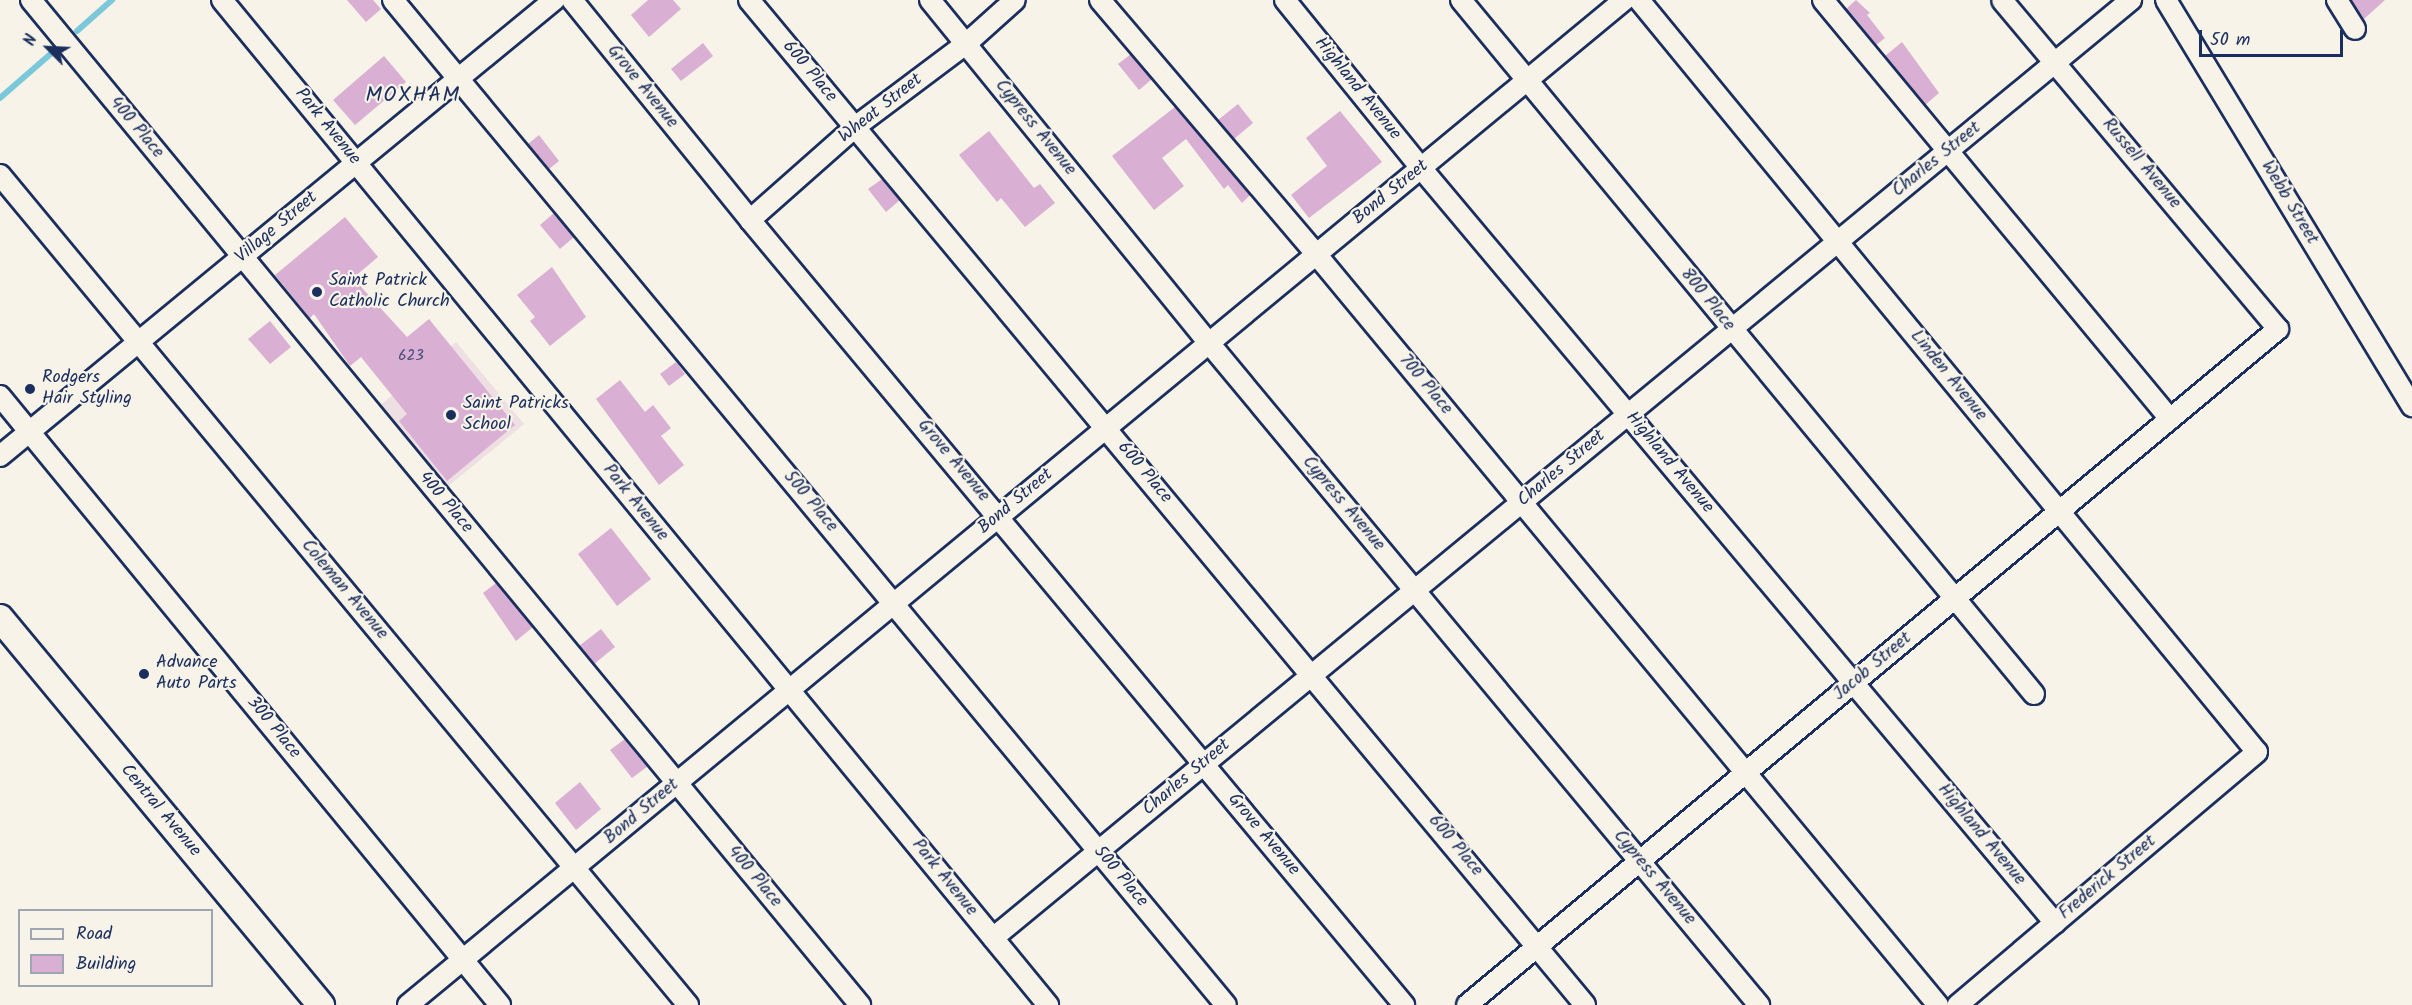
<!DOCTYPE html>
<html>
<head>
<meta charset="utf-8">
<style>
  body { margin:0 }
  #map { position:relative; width:2412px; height:1005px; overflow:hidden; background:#f7f3e8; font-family:Kalam,sans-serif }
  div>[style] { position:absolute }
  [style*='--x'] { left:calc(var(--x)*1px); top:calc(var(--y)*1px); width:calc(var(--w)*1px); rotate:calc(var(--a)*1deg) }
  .built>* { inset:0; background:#eedfe2 }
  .stream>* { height:6px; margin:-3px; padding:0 3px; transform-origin:3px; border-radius:3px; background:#7bc8da }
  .building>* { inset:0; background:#d9afd4 }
  .roads { filter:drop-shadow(2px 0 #1b2f5e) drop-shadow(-2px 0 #1b2f5e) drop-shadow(0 2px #1b2f5e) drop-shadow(0 -2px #1b2f5e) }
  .minor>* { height:20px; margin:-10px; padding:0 10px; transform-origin:10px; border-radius:10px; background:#f7f3e8 }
  .major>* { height:26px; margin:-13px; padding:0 13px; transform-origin:13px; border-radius:13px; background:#f7f3e8 }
  .dots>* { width:16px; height:16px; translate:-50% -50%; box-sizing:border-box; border:3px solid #f7f3e8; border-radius:50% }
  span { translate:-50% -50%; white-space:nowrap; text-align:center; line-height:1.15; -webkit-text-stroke:4.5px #f7f3e8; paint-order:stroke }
  .number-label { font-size:15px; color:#4a4f7c }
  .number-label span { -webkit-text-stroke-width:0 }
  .street-label { font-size:18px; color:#1b2f5e }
  .poi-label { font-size:18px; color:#1b2f5e }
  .left { translate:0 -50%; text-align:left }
  .quarter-label { font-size:21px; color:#1b2f5e; letter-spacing:1.5px }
  .legend { position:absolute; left:18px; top:909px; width:195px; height:78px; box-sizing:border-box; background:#f7f3e8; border:2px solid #9fa5b1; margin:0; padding:8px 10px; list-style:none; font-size:18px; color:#1b2f5e }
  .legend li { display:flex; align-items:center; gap:12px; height:30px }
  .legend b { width:30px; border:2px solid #9fa5b1 }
  .north { position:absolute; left:18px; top:18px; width:60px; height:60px; -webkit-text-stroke:4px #f7f3e8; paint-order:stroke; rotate:294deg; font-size:16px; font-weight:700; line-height:24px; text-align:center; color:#1b2f5e }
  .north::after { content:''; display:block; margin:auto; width:21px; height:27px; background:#1b2f5e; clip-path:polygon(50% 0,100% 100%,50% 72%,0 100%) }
  .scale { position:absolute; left:2199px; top:30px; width:144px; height:27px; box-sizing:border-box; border:3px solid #1b2f5e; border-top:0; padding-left:8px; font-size:18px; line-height:21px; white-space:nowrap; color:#1b2f5e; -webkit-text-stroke:4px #f7f3e8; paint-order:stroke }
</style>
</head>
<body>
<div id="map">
  <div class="built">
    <div style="clip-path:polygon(456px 342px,524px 424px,446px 488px,378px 407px)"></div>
  </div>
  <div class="stream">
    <div style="--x:77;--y:31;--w:47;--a:-41.5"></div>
    <div style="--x:0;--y:98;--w:70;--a:-41"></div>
  </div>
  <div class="building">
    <div style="clip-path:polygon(347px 0,373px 0,381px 9px,366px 22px)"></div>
    <div style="clip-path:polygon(648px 0,673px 0,681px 9px,649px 37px,631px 15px)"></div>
    <div style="clip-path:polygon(1856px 0,1870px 13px,1867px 15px,1885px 38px,1876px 45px,1846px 9px)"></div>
    <div style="clip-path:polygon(2351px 0,2385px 0,2364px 19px)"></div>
    <div style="clip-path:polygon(1902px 42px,1939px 93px,1925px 105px,1885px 56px)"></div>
    <div style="clip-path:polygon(703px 43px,713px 56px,681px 81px,671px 69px)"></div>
    <div style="clip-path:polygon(1131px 54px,1152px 79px,1139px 90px,1118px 64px)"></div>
    <div style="clip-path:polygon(384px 56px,406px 82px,355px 125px,333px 100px)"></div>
    <div style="clip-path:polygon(1238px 104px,1253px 123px,1234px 139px,1218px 120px)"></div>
    <div style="clip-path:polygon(1175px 107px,1250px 195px,1242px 203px,1228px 185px,1224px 189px,1186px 139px,1162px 158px,1184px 186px,1154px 210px,1112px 156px)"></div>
    <div style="clip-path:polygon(1340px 111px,1382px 162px,1309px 218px,1291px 195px,1327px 166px,1306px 138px)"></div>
    <div style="clip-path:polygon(989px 131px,1034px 188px,1040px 184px,1055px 203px,1025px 227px,1001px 198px,997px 202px,959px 155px)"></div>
    <div style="clip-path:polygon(539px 135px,559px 161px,549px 169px,528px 144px)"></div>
    <div style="clip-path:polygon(882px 179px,900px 200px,886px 212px,868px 189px)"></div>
    <div style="clip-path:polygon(554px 213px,574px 237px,560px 249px,540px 225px)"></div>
    <div style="clip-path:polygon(345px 217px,378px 257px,353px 278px,407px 337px,429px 319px,515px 425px,447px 481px,399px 421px,407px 414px,361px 357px,350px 366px,314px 314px,310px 318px,275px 275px)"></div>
    <div style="clip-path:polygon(552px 267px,586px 317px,550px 346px,530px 321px,535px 317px,517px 295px)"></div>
    <div style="clip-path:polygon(270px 321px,291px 347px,270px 364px,248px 339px)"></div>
    <div style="clip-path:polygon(676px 362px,685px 374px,669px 386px,660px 374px)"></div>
    <div style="clip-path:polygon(620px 380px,645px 412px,653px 405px,671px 428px,661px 436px,684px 465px,659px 485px,596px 399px)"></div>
    <div style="clip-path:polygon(611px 528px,651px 579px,617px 606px,578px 554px)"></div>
    <div style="clip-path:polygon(496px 583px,533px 627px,516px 641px,483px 593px)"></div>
    <div style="clip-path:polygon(601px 629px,615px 647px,594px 664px,579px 646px)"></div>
    <div style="clip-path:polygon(625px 739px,648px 766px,632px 778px,610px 750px)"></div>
    <div style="clip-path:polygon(580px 782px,601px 809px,576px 830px,555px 803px)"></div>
  </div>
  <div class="roads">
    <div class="minor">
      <div style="--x:31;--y:0;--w:1303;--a:50.48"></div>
      <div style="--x:222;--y:0;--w:1301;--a:50.58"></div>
      <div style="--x:393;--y:0;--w:1305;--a:50.35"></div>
      <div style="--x:572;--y:0;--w:283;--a:51"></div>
      <div style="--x:750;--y:220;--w:1022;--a:50.2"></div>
      <div style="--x:749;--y:0;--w:1307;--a:50.24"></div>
      <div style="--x:930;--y:0;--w:442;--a:50.9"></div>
      <div style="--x:1209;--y:343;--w:861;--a:50.28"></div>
      <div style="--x:1100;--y:0;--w:333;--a:49.6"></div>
      <div style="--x:1316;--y:254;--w:975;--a:50.37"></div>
      <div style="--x:1285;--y:0;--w:216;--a:51"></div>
      <div style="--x:1421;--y:168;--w:986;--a:49.98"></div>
      <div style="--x:1461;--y:0;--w:900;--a:50.46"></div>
      <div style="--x:1639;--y:0;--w:973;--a:50.59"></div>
      <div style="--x:2257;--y:752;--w:392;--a:139.8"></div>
      <div style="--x:1823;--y:0;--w:544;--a:50.37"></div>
      <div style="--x:2166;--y:0;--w:475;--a:58.8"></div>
      <div style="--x:2337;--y:0;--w:34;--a:58"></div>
      <div style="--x:0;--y:175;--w:1078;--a:50.34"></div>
      <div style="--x:750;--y:220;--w:140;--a:-41.5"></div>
      <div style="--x:855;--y:127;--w:140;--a:-36.9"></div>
      <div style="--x:967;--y:43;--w:64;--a:-41.9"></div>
      <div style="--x:0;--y:396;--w:788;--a:50.61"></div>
      <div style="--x:0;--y:456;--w:718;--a:-39.46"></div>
      <div style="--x:993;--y:938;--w:1475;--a:-39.5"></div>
      <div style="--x:408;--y:1005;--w:1578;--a:-39.57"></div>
      <div style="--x:1467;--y:1005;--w:1056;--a:-39.81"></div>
      <div style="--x:2278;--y:329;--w:429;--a:-130"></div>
    </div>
    <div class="major">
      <div style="--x:0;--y:618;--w:503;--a:50.33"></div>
    </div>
  </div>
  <div class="dots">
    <div style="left:317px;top:292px;background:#1b2f5e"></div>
    <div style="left:30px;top:389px;background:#1b2f5e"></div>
    <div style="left:451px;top:415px;background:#1b2f5e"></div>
    <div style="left:144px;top:674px;background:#1b2f5e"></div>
  </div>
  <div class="number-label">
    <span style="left:411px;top:357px">623</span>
  </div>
  <div class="street-label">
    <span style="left:809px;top:72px;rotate:50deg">600 Place</span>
    <span style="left:642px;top:87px;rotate:51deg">Grove Avenue</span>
    <span style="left:1357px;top:89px;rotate:51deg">Highland Avenue</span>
    <span style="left:881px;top:109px;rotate:-38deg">Wheat Street</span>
    <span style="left:327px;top:127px;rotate:51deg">Park Avenue</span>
    <span style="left:136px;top:128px;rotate:50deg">400 Place</span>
    <span style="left:1035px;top:128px;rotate:51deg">Cypress Avenue</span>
    <span style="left:1937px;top:160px;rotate:-39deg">Charles Street</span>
    <span style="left:2141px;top:164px;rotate:50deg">Russell Avenue</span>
    <span style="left:1391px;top:193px;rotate:-39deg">Bond Street</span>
    <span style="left:2289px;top:203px;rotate:59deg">Webb Street</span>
    <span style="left:277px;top:228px;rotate:-40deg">Village Street</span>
    <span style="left:1707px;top:300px;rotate:51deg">800 Place</span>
    <span style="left:1948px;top:376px;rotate:51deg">Linden Avenue</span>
    <span style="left:1425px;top:385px;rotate:50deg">700 Place</span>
    <span style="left:953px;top:461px;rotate:50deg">Grove Avenue</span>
    <span style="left:1669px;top:463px;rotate:50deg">Highland Avenue</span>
    <span style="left:1562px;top:469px;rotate:-40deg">Charles Street</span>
    <span style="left:1144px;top:473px;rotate:50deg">600 Place</span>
    <span style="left:810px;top:502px;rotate:50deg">500 Place</span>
    <span style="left:1016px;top:502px;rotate:-40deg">Bond Street</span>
    <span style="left:445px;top:503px;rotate:50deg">400 Place</span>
    <span style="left:635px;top:503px;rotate:51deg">Park Avenue</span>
    <span style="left:1343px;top:504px;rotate:50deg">Cypress Avenue</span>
    <span style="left:344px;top:590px;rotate:50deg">Coleman Avenue</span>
    <span style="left:1873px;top:667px;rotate:-40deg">Jacob Street</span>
    <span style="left:273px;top:728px;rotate:51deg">300 Place</span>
    <span style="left:1187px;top:778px;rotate:-40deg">Charles Street</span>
    <span style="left:160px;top:811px;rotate:50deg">Central Avenue</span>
    <span style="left:642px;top:812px;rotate:-40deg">Bond Street</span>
    <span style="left:1263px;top:835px;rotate:50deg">Grove Avenue</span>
    <span style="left:1981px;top:835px;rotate:50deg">Highland Avenue</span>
    <span style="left:1455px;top:846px;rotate:50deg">600 Place</span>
    <span style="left:754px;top:877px;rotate:50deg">400 Place</span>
    <span style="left:1120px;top:877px;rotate:50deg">500 Place</span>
    <span style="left:944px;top:878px;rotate:51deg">Park Avenue</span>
    <span style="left:1654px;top:878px;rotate:50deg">Cypress Avenue</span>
    <span style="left:2108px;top:878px;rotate:-40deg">Frederick Street</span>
  </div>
  <div class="poi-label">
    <span class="left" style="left:329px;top:292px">Saint Patrick<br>Catholic Church</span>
    <span class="left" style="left:42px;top:389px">Rodgers<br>Hair Styling</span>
    <span class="left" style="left:463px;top:415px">Saint Patricks<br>School</span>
    <span class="left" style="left:156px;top:674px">Advance<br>Auto Parts</span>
  </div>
  <div class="quarter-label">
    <span style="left:413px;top:96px">MOXHAM</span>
  </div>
  <ul class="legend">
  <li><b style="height:8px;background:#f7f3e8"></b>Road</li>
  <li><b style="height:16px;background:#d9afd4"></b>Building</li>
  </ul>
  <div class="north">N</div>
  <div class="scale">50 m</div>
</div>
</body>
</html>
